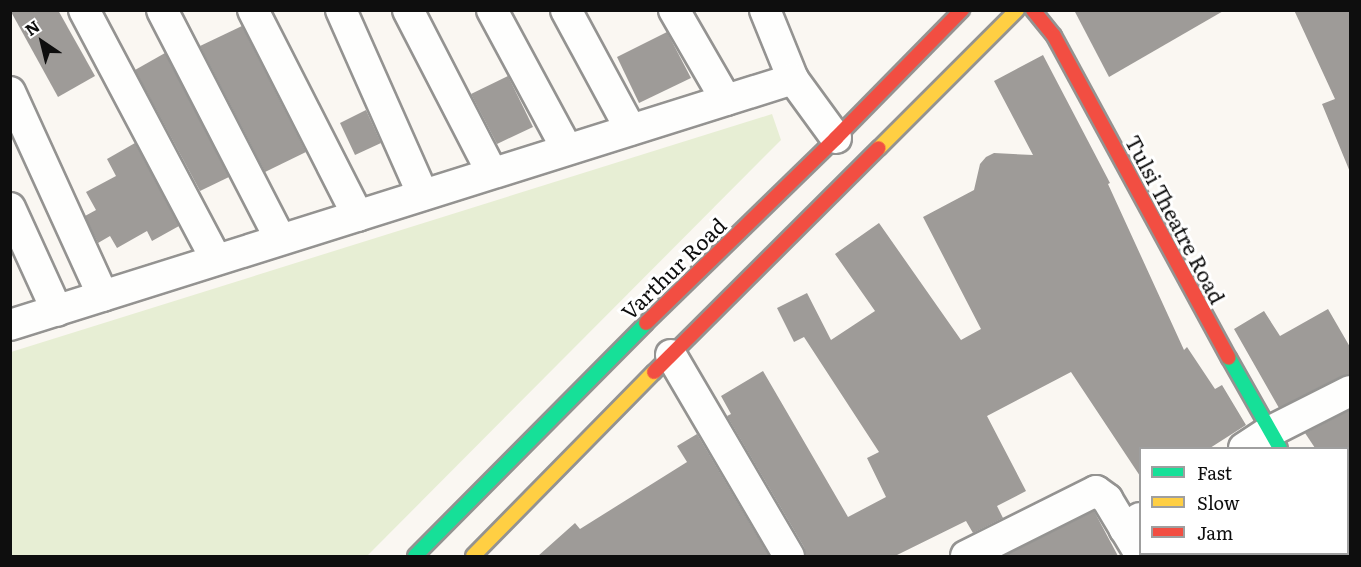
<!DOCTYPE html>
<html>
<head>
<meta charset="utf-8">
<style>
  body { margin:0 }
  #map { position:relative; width:1361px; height:567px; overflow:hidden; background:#faf7f2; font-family:Literata,serif }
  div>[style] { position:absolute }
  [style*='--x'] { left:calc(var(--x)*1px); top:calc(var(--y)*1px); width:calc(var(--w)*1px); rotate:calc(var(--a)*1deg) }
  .green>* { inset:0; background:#e7eed4 }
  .building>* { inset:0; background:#9e9b98 }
  .roads { filter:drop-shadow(2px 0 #949391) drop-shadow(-2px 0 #949391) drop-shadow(0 2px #949391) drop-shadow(0 -2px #949391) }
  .street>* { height:30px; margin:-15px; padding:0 15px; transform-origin:15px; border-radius:15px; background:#fefefd }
  .fast>* { height:14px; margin:-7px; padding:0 7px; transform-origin:7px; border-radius:7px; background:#16e098 }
  .slow>* { height:14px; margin:-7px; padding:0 7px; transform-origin:7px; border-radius:7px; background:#ffcf43 }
  .jam>* { height:14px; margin:-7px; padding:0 7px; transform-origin:7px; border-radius:7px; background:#f24e42 }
  span { translate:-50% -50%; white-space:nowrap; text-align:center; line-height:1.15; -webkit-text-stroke:6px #fff; paint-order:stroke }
  .street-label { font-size:21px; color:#0e0e0e }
  .frame { position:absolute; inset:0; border:12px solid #0e0e0e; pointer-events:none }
  .legend { position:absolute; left:1139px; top:447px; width:210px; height:108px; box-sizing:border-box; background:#fff; border:2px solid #9f9f9f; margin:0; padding:8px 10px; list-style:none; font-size:18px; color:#0e0e0e }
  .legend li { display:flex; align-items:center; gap:12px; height:30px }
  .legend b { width:30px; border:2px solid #9f9f9f }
  .north { position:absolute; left:12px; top:12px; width:60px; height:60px; -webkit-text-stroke:4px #fff; paint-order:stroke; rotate:325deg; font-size:16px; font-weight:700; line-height:24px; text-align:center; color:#0e0e0e }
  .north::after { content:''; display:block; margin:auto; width:21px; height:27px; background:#0e0e0e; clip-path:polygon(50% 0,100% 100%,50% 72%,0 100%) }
</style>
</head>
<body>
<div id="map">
  <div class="green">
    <div style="clip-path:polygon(772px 114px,781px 140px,367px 556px,11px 556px,11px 352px)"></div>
  </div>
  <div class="building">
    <div style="clip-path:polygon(10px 10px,58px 10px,95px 76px,58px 97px)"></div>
    <div style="clip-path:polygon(1074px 10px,1225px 10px,1109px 77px)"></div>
    <div style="clip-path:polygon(1294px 10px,1350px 10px,1350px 172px,1322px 104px,1335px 99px)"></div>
    <div style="clip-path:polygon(242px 26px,306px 152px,265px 172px,200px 46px)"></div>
    <div style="clip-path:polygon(667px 32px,691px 78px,639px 103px,617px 57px)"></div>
    <div style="clip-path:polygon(165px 53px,229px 177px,200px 191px,135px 70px)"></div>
    <div style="clip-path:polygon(1043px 55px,1110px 183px,1108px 184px,1184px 350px,1187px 347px,1215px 389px,1222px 385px,1246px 425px,1210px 448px,1140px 448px,1140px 476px,1071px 372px,987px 416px,1026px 491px,997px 506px,1003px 518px,973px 533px,966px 521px,895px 556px,806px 556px,804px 547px,727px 416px,731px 414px,721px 396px,763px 371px,848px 517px,886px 497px,867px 458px,879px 452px,804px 337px,794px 342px,777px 308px,807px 293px,831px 340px,875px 311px,835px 254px,879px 223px,961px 340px,981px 329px,923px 217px,974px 190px,980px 164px,986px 157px,994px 153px,1033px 155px,994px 81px)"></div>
    <div style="clip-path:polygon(508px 76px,533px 127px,497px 144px,471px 94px)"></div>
    <div style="clip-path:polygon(366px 110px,381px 143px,355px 155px,340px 123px)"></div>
    <div style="clip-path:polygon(135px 143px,179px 226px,152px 241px,147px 231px,117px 248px,110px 236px,98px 243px,85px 216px,96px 210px,86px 192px,116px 176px,107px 159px)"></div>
    <div style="clip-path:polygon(1328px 309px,1350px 347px,1350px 374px,1279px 408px,1234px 329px,1264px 311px,1280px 336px)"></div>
    <div style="clip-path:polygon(1350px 410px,1350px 448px,1315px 448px,1305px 433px)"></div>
    <div style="clip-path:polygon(697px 434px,769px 556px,538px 556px,575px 523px,580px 529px,687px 462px,677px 446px)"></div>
    <div style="clip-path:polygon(1094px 511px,1118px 556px,1004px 556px)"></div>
  </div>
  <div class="roads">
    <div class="street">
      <div style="--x:84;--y:10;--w:282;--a:62.1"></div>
      <div style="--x:162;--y:10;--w:258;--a:62.7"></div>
      <div style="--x:253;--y:10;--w:231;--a:63"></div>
      <div style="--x:341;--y:10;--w:202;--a:66.1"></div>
      <div style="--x:408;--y:10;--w:183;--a:62.7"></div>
      <div style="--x:492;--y:10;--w:158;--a:61.7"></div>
      <div style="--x:566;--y:10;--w:136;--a:61.6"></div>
      <div style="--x:674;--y:10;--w:104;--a:60"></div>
      <div style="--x:765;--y:10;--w:74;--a:67.9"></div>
      <div style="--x:10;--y:92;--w:224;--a:65.5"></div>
      <div style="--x:10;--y:208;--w:113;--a:65.5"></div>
      <div style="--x:10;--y:325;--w:821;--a:-17.44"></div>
      <div style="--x:793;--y:79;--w:73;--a:53.9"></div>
      <div style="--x:671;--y:355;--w:233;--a:59.6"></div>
      <div style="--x:1244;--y:448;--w:30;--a:-33"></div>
      <div style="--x:1269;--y:432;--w:91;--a:-26.8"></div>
      <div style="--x:1140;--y:518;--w:19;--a:144"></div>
      <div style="--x:1125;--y:529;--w:31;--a:59"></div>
      <div style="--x:1348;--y:531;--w:3;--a:-45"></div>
      <div style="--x:966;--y:556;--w:145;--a:-26.6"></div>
      <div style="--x:1096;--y:491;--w:14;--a:36"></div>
      <div style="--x:1107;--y:499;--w:35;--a:59"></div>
    </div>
    <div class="fast">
      <div style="--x:1229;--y:358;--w:103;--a:60.5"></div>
      <div style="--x:1348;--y:552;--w:4;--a:63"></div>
      <div style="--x:415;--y:556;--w:328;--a:-45.2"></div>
    </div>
    <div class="slow">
      <div style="--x:879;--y:148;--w:195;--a:-45"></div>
      <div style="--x:473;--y:556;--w:258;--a:-45.5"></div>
    </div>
    <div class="jam">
      <div style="--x:1033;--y:10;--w:33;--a:51"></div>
      <div style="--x:1054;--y:36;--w:366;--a:61.5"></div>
      <div style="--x:646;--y:323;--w:265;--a:-44.2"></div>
      <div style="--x:836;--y:138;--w:180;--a:-45.5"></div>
      <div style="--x:654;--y:372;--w:317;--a:-44.9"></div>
    </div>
  </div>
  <div class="street-label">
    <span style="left:1176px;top:219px;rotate:62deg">Tulsi Theatre Road</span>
    <span style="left:673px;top:268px;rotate:-44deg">Varthur Road</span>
  </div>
  <div class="frame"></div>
  <ul class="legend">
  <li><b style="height:8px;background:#16e098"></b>Fast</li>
  <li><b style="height:8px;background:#ffcf43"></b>Slow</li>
  <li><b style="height:8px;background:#f24e42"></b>Jam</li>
  </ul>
  <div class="north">N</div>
</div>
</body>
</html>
